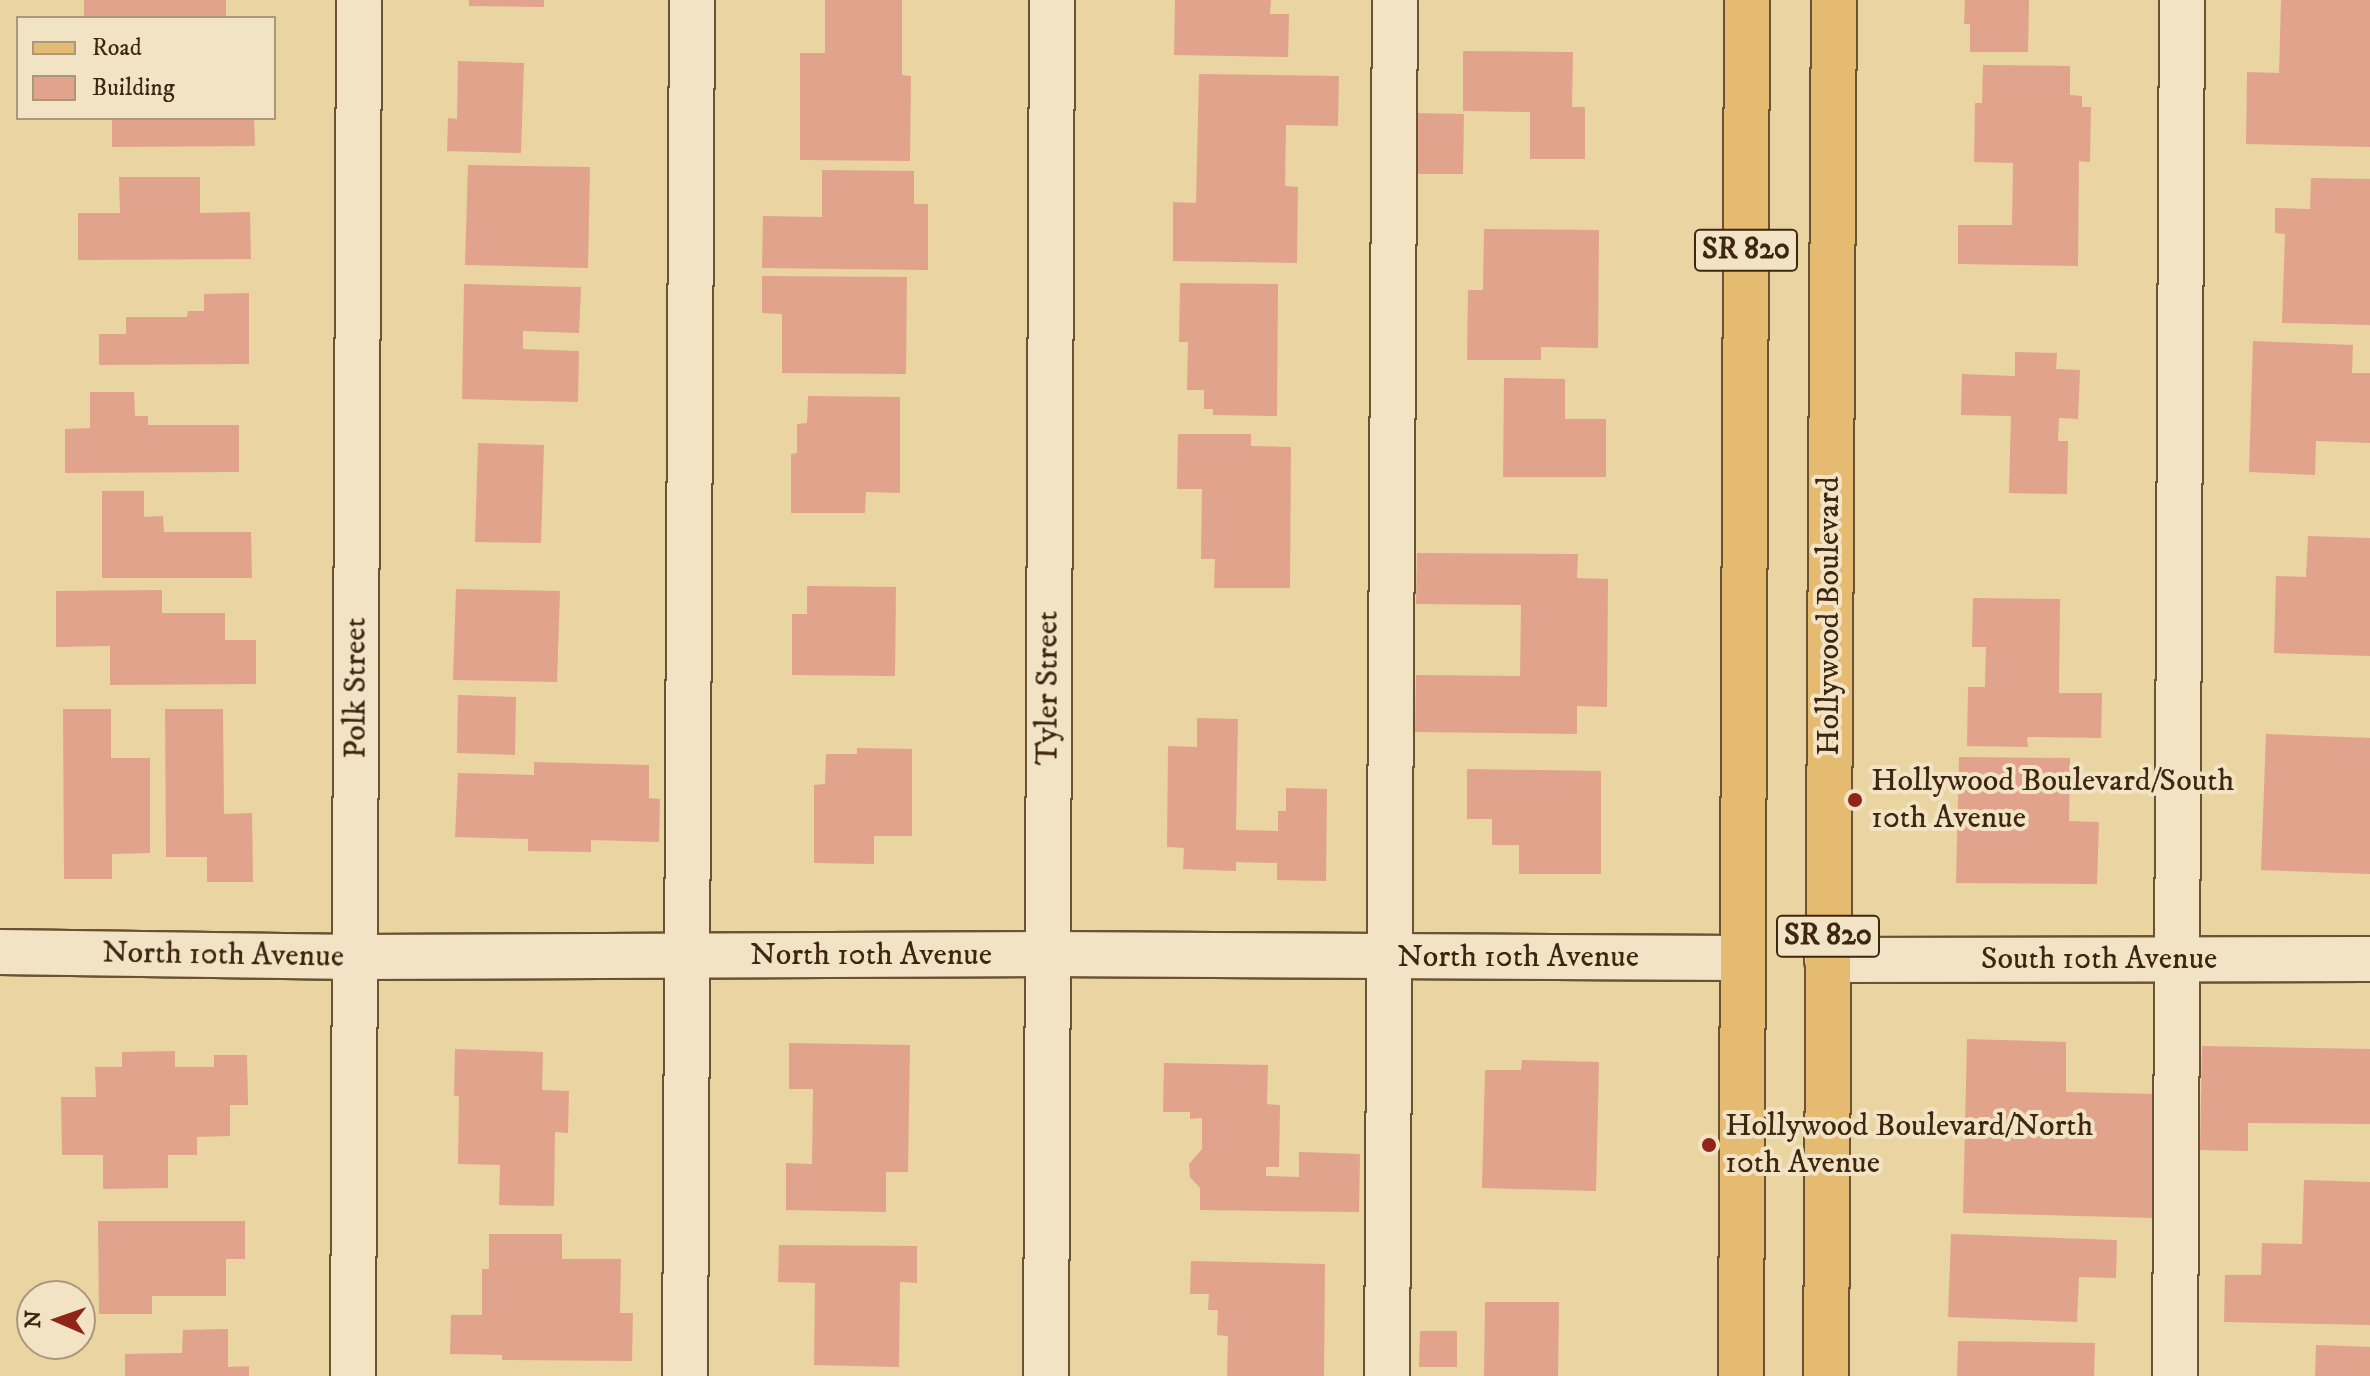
<!DOCTYPE html>
<html>
<head>
<meta charset="utf-8">
<style>
  body { margin:0 }
  #map { position:relative; width:2370px; height:1376px; overflow:hidden; background:#ead4a2; font-family:"IM FELL DW Pica",serif }
  div>[style] { position:absolute }
  [style*='--x'] { left:calc(var(--x)*1px); top:calc(var(--y)*1px); width:calc(var(--w)*1px); rotate:calc(var(--a)*1deg) }
  .building>* { inset:0; background:#e1a38c }
  .roads { filter:drop-shadow(2px 0 #6a5235) drop-shadow(-2px 0 #6a5235) drop-shadow(0 2px #6a5235) drop-shadow(0 -2px #6a5235) }
  .minor>* { height:44px; margin:-22px; padding:0 22px; transform-origin:22px; border-radius:22px; background:#f1e3c3 }
  .major>* { height:44px; margin:-22px; padding:0 22px; transform-origin:22px; border-radius:22px; background:#e5ba71 }
  .dots>* { width:22px; height:22px; translate:-50% -50%; box-sizing:border-box; border:4px solid #f1e3c3; border-radius:50% }
  span { translate:-50% -50%; white-space:nowrap; text-align:center; line-height:1.15; -webkit-text-stroke:8px #f1e3c3; paint-order:stroke }
  .shield-label span { padding:2px 6px; background:#f1e3c3; border:2px solid; border-radius:6px; -webkit-text-stroke-width:0 }
  .shield-label { font-size:30px; color:#3f2611; font-weight:700 }
  .street-label { font-size:32px; color:#3f2611 }
  .poi-label { font-size:32px; color:#3f2611 }
  .left { translate:0 -50%; text-align:left }
  .legend { position:absolute; left:16px; top:16px; width:260px; height:104px; box-sizing:border-box; background:#f1e3c3; border:2px solid #aa977c; margin:0; padding:10px 14px; list-style:none; font-size:24px; color:#3f2611 }
  .legend li { display:flex; align-items:center; gap:16px; height:40px }
  .legend b { width:40px; border:2px solid #aa977c }
  .north { position:absolute; left:16px; top:1280px; width:80px; height:80px; box-sizing:border-box; background:#f1e3c3; border:2px solid #aa977c; border-radius:50%; rotate:272deg; font-size:22px; font-weight:700; line-height:32px; text-align:center; color:#3f2611 }
  .north::after { content:''; display:block; margin:auto; width:28px; height:36px; background:#8f2418; clip-path:polygon(50% 0,100% 100%,50% 72%,0 100%) }
</style>
</head>
<body>
<div id="map">
  <div class="building">
    <div style="clip-path:polygon(84px 0,226px 0,226px 18px,84px 18px)"></div>
    <div style="clip-path:polygon(469px 0,544px 0,544px 7px,469px 6px)"></div>
    <div style="clip-path:polygon(825px 0,902px 0,902px 75px,911px 76px,910px 161px,800px 160px,800px 53px,825px 53px)"></div>
    <div style="clip-path:polygon(1175px 0,1271px 0,1270px 14px,1289px 14px,1288px 57px,1174px 55px)"></div>
    <div style="clip-path:polygon(1965px 0,2029px 0,2028px 52px,1970px 52px,1970px 24px,1964px 24px)"></div>
    <div style="clip-path:polygon(2281px 0,2370px 0,2370px 147px,2246px 144px,2247px 72px,2279px 73px)"></div>
    <div style="clip-path:polygon(1463px 51px,1573px 52px,1572px 107px,1585px 107px,1585px 159px,1530px 159px,1530px 112px,1463px 111px)"></div>
    <div style="clip-path:polygon(458px 61px,524px 63px,521px 153px,447px 151px,448px 118px,457px 119px)"></div>
    <div style="clip-path:polygon(1983px 65px,2070px 66px,2070px 95px,2082px 96px,2082px 107px,2091px 107px,2090px 162px,2079px 161px,2078px 266px,1958px 264px,1958px 225px,2012px 225px,2013px 163px,1974px 162px,1975px 103px,1982px 103px)"></div>
    <div style="clip-path:polygon(1199px 74px,1339px 76px,1338px 126px,1286px 125px,1285px 186px,1298px 187px,1297px 263px,1173px 261px,1173px 202px,1196px 203px)"></div>
    <div style="clip-path:polygon(1411px 113px,1464px 114px,1463px 174px,1410px 174px)"></div>
    <div style="clip-path:polygon(112px 118px,254px 118px,255px 146px,112px 147px)"></div>
    <div style="clip-path:polygon(468px 165px,590px 167px,588px 268px,465px 265px)"></div>
    <div style="clip-path:polygon(822px 170px,914px 171px,914px 204px,928px 204px,928px 270px,762px 268px,763px 216px,822px 217px)"></div>
    <div style="clip-path:polygon(119px 177px,200px 177px,200px 213px,250px 212px,251px 259px,78px 260px,78px 213px,120px 213px)"></div>
    <div style="clip-path:polygon(2311px 178px,2370px 179px,2370px 325px,2282px 323px,2285px 234px,2275px 233px,2275px 208px,2310px 209px)"></div>
    <div style="clip-path:polygon(1484px 229px,1599px 230px,1598px 348px,1541px 347px,1541px 360px,1467px 360px,1468px 290px,1483px 290px)"></div>
    <div style="clip-path:polygon(762px 276px,907px 277px,906px 374px,782px 373px,782px 314px,762px 313px)"></div>
    <div style="clip-path:polygon(1180px 283px,1278px 284px,1277px 416px,1213px 415px,1213px 409px,1204px 409px,1204px 390px,1187px 390px,1188px 342px,1179px 342px)"></div>
    <div style="clip-path:polygon(464px 284px,581px 287px,579px 333px,523px 331px,523px 349px,579px 351px,578px 402px,462px 399px)"></div>
    <div style="clip-path:polygon(249px 293px,249px 364px,99px 365px,99px 334px,126px 334px,126px 317px,187px 317px,188px 311px,204px 311px,204px 294px)"></div>
    <div style="clip-path:polygon(2253px 341px,2353px 345px,2352px 373px,2370px 373px,2370px 443px,2316px 441px,2315px 475px,2249px 472px)"></div>
    <div style="clip-path:polygon(2015px 352px,2057px 353px,2056px 369px,2080px 370px,2078px 419px,2059px 418px,2058px 441px,2068px 441px,2067px 494px,2009px 493px,2011px 416px,1961px 415px,1962px 374px,2015px 376px)"></div>
    <div style="clip-path:polygon(1504px 378px,1565px 379px,1565px 419px,1606px 419px,1606px 477px,1503px 477px)"></div>
    <div style="clip-path:polygon(90px 392px,134px 392px,135px 416px,148px 416px,148px 425px,239px 425px,239px 472px,65px 473px,65px 429px,90px 428px)"></div>
    <div style="clip-path:polygon(808px 396px,900px 397px,900px 493px,866px 492px,865px 513px,791px 513px,791px 454px,797px 453px,797px 424px,807px 423px)"></div>
    <div style="clip-path:polygon(1178px 434px,1251px 434px,1251px 446px,1291px 447px,1290px 588px,1214px 588px,1215px 559px,1201px 559px,1202px 489px,1177px 489px)"></div>
    <div style="clip-path:polygon(478px 443px,544px 445px,541px 543px,475px 542px)"></div>
    <div style="clip-path:polygon(102px 491px,144px 491px,144px 517px,163px 516px,164px 532px,251px 532px,252px 578px,102px 578px)"></div>
    <div style="clip-path:polygon(2308px 536px,2370px 538px,2370px 656px,2274px 653px,2276px 576px,2306px 577px)"></div>
    <div style="clip-path:polygon(1417px 553px,1578px 554px,1577px 578px,1608px 579px,1607px 707px,1577px 706px,1577px 734px,1415px 732px,1416px 675px,1520px 676px,1521px 605px,1416px 604px)"></div>
    <div style="clip-path:polygon(807px 586px,896px 587px,895px 676px,792px 675px,792px 614px,807px 614px)"></div>
    <div style="clip-path:polygon(456px 589px,560px 591px,557px 682px,453px 680px)"></div>
    <div style="clip-path:polygon(162px 590px,162px 613px,225px 613px,225px 640px,256px 640px,256px 684px,110px 685px,110px 646px,56px 647px,56px 591px)"></div>
    <div style="clip-path:polygon(1973px 598px,2060px 599px,2059px 693px,2102px 693px,2101px 738px,2027px 737px,2028px 747px,1967px 746px,1968px 687px,1985px 687px,1986px 647px,1972px 647px)"></div>
    <div style="clip-path:polygon(458px 695px,516px 697px,515px 755px,457px 753px)"></div>
    <div style="clip-path:polygon(63px 709px,111px 709px,111px 758px,150px 758px,150px 853px,112px 854px,112px 879px,64px 879px)"></div>
    <div style="clip-path:polygon(165px 709px,223px 709px,224px 814px,252px 813px,253px 882px,207px 882px,207px 857px,166px 857px)"></div>
    <div style="clip-path:polygon(1197px 718px,1238px 719px,1236px 830px,1278px 831px,1278px 811px,1286px 811px,1286px 788px,1327px 789px,1326px 881px,1277px 880px,1277px 863px,1236px 862px,1236px 871px,1183px 869px,1184px 848px,1167px 847px,1168px 746px,1197px 747px)"></div>
    <div style="clip-path:polygon(2266px 734px,2370px 738px,2370px 874px,2261px 870px)"></div>
    <div style="clip-path:polygon(857px 748px,912px 749px,912px 836px,874px 836px,874px 864px,814px 863px,814px 785px,825px 784px,826px 754px,857px 754px)"></div>
    <div style="clip-path:polygon(1959px 757px,2070px 758px,2069px 821px,2099px 822px,2097px 884px,1956px 883px)"></div>
    <div style="clip-path:polygon(534px 762px,649px 765px,649px 798px,660px 799px,659px 842px,591px 840px,591px 852px,528px 851px,528px 839px,455px 837px,458px 773px,534px 775px)"></div>
    <div style="clip-path:polygon(1467px 769px,1601px 771px,1601px 874px,1519px 874px,1519px 845px,1492px 845px,1492px 819px,1467px 819px)"></div>
    <div style="clip-path:polygon(1967px 1039px,2066px 1042px,2066px 1092px,2157px 1094px,2154px 1218px,1963px 1213px)"></div>
    <div style="clip-path:polygon(789px 1043px,910px 1045px,908px 1172px,886px 1172px,886px 1212px,786px 1210px,786px 1163px,812px 1164px,813px 1089px,789px 1089px)"></div>
    <div style="clip-path:polygon(2202px 1046px,2370px 1049px,2370px 1124px,2248px 1123px,2248px 1151px,2200px 1150px)"></div>
    <div style="clip-path:polygon(455px 1049px,543px 1052px,542px 1090px,569px 1091px,568px 1133px,555px 1132px,554px 1206px,499px 1205px,500px 1165px,458px 1164px,459px 1096px,454px 1096px)"></div>
    <div style="clip-path:polygon(175px 1051px,175px 1067px,214px 1067px,214px 1055px,247px 1055px,248px 1105px,230px 1105px,230px 1136px,197px 1137px,197px 1155px,168px 1155px,168px 1188px,103px 1189px,103px 1155px,62px 1155px,61px 1097px,96px 1097px,95px 1067px,122px 1067px,122px 1052px)"></div>
    <div style="clip-path:polygon(1522px 1060px,1599px 1062px,1596px 1191px,1482px 1188px,1485px 1070px,1521px 1070px)"></div>
    <div style="clip-path:polygon(1164px 1063px,1268px 1065px,1267px 1104px,1280px 1105px,1279px 1167px,1266px 1167px,1266px 1176px,1299px 1177px,1299px 1152px,1360px 1154px,1359px 1212px,1200px 1210px,1200px 1188px,1190px 1177px,1189px 1164px,1202px 1149px,1202px 1118px,1190px 1119px,1190px 1112px,1163px 1112px)"></div>
    <div style="clip-path:polygon(2304px 1180px,2370px 1182px,2370px 1325px,2224px 1322px,2225px 1275px,2261px 1275px,2262px 1243px,2302px 1244px)"></div>
    <div style="clip-path:polygon(98px 1221px,245px 1221px,245px 1259px,226px 1259px,226px 1296px,152px 1296px,152px 1314px,99px 1314px)"></div>
    <div style="clip-path:polygon(489px 1234px,562px 1234px,562px 1259px,621px 1259px,620px 1313px,633px 1313px,632px 1361px,502px 1360px,502px 1355px,450px 1354px,451px 1315px,482px 1315px,482px 1269px,489px 1269px)"></div>
    <div style="clip-path:polygon(1951px 1234px,2117px 1240px,2116px 1278px,2079px 1277px,2077px 1322px,1948px 1317px)"></div>
    <div style="clip-path:polygon(779px 1245px,917px 1246px,917px 1283px,900px 1282px,899px 1367px,814px 1365px,815px 1283px,778px 1282px)"></div>
    <div style="clip-path:polygon(1191px 1261px,1325px 1264px,1324px 1376px,1227px 1376px,1228px 1336px,1217px 1335px,1218px 1310px,1208px 1310px,1209px 1294px,1190px 1294px)"></div>
    <div style="clip-path:polygon(1485px 1302px,1559px 1302px,1558px 1376px,1484px 1376px)"></div>
    <div style="clip-path:polygon(228px 1329px,228px 1367px,249px 1366px,249px 1376px,125px 1376px,125px 1354px,182px 1353px,183px 1330px)"></div>
    <div style="clip-path:polygon(1420px 1331px,1457px 1331px,1457px 1367px,1419px 1367px)"></div>
    <div style="clip-path:polygon(1958px 1341px,2095px 1343px,2094px 1376px,1957px 1376px)"></div>
    <div style="clip-path:polygon(2316px 1345px,2370px 1347px,2370px 1376px,2315px 1376px)"></div>
  </div>
  <div class="roads">
    <div class="minor">
      <div style="--x:0;--y:952;--w:355;--a:0.8"></div>
      <div style="--x:355;--y:957;--w:692;--a:-0.25"></div>
      <div style="--x:1047;--y:954;--w:694;--a:0.33"></div>
      <div style="--x:1827;--y:960;--w:543;--a:-0.11"></div>
      <div style="--x:353;--y:1376;--w:1376;--a:-89.75"></div>
      <div style="--x:685;--y:1376;--w:1376;--a:-89.71"></div>
      <div style="--x:1046;--y:1376;--w:1376;--a:-89.75"></div>
      <div style="--x:1387;--y:1376;--w:1376;--a:-89.67"></div>
      <div style="--x:2175;--y:1376;--w:1376;--a:-89.71"></div>
    </div>
    <div class="major">
      <div style="--x:1741;--y:1376;--w:1376;--a:-89.75"></div>
      <div style="--x:1826;--y:1376;--w:1376;--a:-89.67"></div>
    </div>
  </div>
  <div class="dots">
    <div style="left:1855px;top:800px;background:#8f2418"></div>
    <div style="left:1709px;top:1145px;background:#8f2418"></div>
  </div>
  <div class="shield-label">
    <span style="left:1746px;top:250px">SR 820</span>
    <span style="left:1828px;top:936px">SR 820</span>
  </div>
  <div class="street-label">
    <span style="left:1829px;top:616px;rotate:-90deg">Hollywood Boulevard</span>
    <span style="left:356px;top:688px;rotate:-90deg">Polk Street</span>
    <span style="left:1048px;top:688px;rotate:-90deg">Tyler Street</span>
    <span style="left:223px;top:955px;rotate:1deg">North 10th Avenue</span>
    <span style="left:871px;top:955px">North 10th Avenue</span>
    <span style="left:1518px;top:957px">North 10th Avenue</span>
    <span style="left:2099px;top:959px">South 10th Avenue</span>
  </div>
  <div class="poi-label">
    <span class="left" style="left:1871px;top:800px">Hollywood Boulevard/South<br>10th Avenue</span>
    <span class="left" style="left:1725px;top:1145px">Hollywood Boulevard/North<br>10th Avenue</span>
  </div>
  <ul class="legend">
  <li><b style="height:10px;background:#e5ba71"></b>Road</li>
  <li><b style="height:22px;background:#e1a38c"></b>Building</li>
  </ul>
  <div class="north">N</div>
</div>
</body>
</html>
